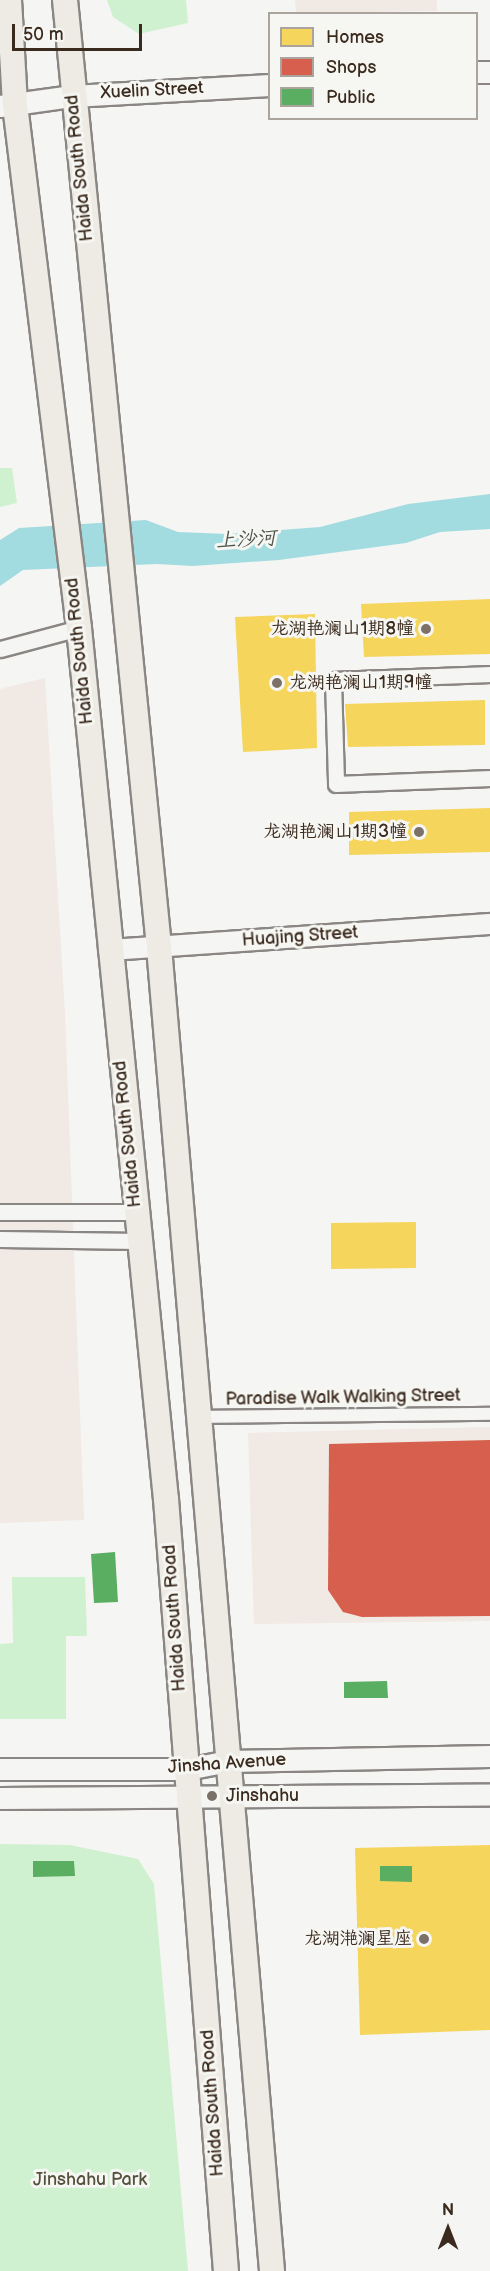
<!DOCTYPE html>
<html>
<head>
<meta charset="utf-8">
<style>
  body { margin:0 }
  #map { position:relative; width:490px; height:2271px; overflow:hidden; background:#f5f5f3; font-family:"Balsamiq Sans","LXGW WenKai TC",sans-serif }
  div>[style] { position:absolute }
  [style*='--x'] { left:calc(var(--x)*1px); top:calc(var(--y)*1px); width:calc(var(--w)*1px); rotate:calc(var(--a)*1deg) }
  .built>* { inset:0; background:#f1e9e3 }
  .green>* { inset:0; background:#d0f1d0 }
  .water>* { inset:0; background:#a3dce0 }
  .homes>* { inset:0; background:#f6d55c }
  .shops>* { inset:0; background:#d6604d }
  .public>* { inset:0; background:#5aae61 }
  .roads { filter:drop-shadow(2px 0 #8a8683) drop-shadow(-2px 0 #8a8683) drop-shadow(0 2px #8a8683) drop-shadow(0 -2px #8a8683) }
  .pedestrian>* { height:12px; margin:-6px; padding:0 6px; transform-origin:6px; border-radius:6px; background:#f5f5f3 }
  .minor>* { height:15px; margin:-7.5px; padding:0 7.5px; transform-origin:7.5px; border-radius:7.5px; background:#f5f5f3 }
  .tertiary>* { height:20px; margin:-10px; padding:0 10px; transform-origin:10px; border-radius:10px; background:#f5f5f3 }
  .secondary>* { height:21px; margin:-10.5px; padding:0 10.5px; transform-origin:10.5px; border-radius:10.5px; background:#f5f5f3 }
  .primary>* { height:24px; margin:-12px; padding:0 12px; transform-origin:12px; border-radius:12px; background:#eeebe4 }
  .dots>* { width:16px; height:16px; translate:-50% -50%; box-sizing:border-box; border:3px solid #f6f6f2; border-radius:50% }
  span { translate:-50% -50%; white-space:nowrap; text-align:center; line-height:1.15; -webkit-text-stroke:6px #f6f6f2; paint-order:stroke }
  .street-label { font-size:18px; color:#3b2a1e }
  .poi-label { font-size:18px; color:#3b2a1e }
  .right { translate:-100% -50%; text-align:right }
  .left { translate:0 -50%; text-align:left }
  .park-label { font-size:18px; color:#53513c }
  .water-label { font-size:20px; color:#4c544c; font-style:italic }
  .legend { position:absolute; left:268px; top:12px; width:210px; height:108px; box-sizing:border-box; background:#f6f6f2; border:2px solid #aba49d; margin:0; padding:8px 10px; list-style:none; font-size:18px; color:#3b2a1e }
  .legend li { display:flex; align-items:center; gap:12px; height:30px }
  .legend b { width:30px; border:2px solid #aba49d }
  .north { position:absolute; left:418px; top:2199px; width:60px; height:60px; -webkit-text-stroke:4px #f6f6f2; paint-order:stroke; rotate:0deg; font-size:16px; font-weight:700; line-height:24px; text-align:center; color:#3b2a1e }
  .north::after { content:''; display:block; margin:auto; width:21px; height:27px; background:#3b2a1e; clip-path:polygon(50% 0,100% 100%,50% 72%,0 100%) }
  .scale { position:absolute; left:12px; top:24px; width:130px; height:27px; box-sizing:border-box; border:3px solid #3b2a1e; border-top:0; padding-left:8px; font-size:18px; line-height:21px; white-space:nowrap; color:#3b2a1e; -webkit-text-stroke:4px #f6f6f2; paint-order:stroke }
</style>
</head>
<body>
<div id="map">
  <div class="built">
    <div style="clip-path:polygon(295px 0,437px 0,437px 11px,296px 13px)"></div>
    <div style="clip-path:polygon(45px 678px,65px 1014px,84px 1520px,0 1523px,0 689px)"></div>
    <div style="clip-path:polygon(490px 1427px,490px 1621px,254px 1624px,248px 1433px)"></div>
  </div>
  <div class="green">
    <div style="clip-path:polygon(107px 0,186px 0,188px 23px,139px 34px,113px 17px)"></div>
    <div style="clip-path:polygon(0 468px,12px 468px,17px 503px,0 507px)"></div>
    <div style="clip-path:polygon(12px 1577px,85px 1577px,87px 1636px,66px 1636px,66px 1719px,0 1719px,0 1644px,13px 1643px)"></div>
    <div style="clip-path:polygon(0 1844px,70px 1845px,138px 1859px,154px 1884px,188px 2271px,0 2271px)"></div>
  </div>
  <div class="water">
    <div style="clip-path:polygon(490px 494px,490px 529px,440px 532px,406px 543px,279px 560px,193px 566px,157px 564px,23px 570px,0 586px,0 540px,19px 528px,146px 520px,178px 532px,227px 534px,320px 527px,408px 504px)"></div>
  </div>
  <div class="homes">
    <div style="clip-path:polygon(490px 599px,490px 654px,364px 657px,361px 604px)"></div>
    <div style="clip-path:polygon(315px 614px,317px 748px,243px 752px,235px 617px)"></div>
    <div style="clip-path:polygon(485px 700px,485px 745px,348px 747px,345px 704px)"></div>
    <div style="clip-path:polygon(490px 808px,490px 852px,349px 855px,349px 812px)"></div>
    <div style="clip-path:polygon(416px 1222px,416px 1268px,331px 1269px,331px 1223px)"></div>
    <div style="clip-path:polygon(490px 1845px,490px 2030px,360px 2035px,355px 1848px)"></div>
  </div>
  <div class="shops">
    <div style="clip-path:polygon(490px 1440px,490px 1616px,362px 1617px,343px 1612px,328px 1590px,329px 1444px)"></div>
  </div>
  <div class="public">
    <div style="clip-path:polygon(115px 1552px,118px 1602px,94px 1603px,91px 1554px)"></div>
    <div style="clip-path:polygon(387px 1681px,388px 1698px,344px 1698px,344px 1682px)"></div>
    <div style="clip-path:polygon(33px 1861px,74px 1861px,75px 1876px,33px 1877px)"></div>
    <div style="clip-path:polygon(380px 1866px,412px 1866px,412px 1882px,380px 1881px)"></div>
  </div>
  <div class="roads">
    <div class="pedestrian">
      <div style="--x:197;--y:1417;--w:293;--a:-0.6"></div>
    </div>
    <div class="minor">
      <div style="--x:0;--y:649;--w:82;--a:-14.9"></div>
      <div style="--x:490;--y:674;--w:157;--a:177.8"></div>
      <div style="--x:333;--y:680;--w:104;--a:88.3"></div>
      <div style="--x:336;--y:784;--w:154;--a:-2.2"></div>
      <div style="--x:0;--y:1212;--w:136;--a:0"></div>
      <div style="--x:0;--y:1239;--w:139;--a:0.8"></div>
    </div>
    <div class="tertiary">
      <div style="--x:109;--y:950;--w:382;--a:-3.9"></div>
    </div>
    <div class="secondary">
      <div style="--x:476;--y:72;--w:14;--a:0"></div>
      <div style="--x:0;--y:106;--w:73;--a:-7.9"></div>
      <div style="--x:72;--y:96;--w:198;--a:-3.2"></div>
      <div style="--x:0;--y:1769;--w:187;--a:0"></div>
      <div style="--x:187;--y:1769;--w:42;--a:-11"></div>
      <div style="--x:228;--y:1761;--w:262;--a:-1.1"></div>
      <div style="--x:0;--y:1798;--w:490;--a:-0.4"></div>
    </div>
    <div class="primary">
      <div style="--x:9;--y:0;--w:105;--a:86.7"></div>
      <div style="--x:15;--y:105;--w:527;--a:83.02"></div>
      <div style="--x:79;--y:628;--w:875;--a:84.3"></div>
      <div style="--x:166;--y:1499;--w:774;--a:85.56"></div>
      <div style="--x:65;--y:0;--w:952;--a:84.33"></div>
      <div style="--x:159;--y:947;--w:1329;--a:85.12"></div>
    </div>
  </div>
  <div class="dots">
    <div style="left:426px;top:629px;background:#7c7169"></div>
    <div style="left:277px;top:683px;background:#7c7169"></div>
    <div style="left:419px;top:832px;background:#7c7169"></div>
    <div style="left:212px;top:1796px;background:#7c7169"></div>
    <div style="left:424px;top:1939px;background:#7c7169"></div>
  </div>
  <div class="street-label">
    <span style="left:152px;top:91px;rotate:-3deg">Xuelin Street</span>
    <span style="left:80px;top:168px;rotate:-96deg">Haida South Road</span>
    <span style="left:80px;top:651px;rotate:-96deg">Haida South Road</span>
    <span style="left:300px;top:937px;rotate:-4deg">Huajing Street</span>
    <span style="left:128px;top:1134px;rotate:-96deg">Haida South Road</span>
    <span style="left:343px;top:1398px;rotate:-1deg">Paradise Walk Walking Street</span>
    <span style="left:175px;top:1618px;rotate:-94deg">Haida South Road</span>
    <span style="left:227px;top:1764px;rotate:-4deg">Jinsha Avenue</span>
    <span style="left:213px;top:2103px;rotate:-94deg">Haida South Road</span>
  </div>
  <div class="poi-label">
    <span class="right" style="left:414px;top:629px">龙湖艳澜山1期8幢</span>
    <span class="left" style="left:289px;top:683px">龙湖艳澜山1期9幢</span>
    <span class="right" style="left:407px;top:832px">龙湖艳澜山1期3幢</span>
    <span class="left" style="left:226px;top:1796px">Jinshahu</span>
    <span class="right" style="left:412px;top:1939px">龙湖滟澜星座</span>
  </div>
  <div class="park-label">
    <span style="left:90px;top:2180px">Jinshahu Park</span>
  </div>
  <div class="water-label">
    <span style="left:246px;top:540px;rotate:-3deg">上沙河</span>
  </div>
  <ul class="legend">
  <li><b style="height:16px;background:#f6d55c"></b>Homes</li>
  <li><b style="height:16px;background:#d6604d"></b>Shops</li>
  <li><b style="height:16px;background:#5aae61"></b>Public</li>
  </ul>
  <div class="north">N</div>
  <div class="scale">50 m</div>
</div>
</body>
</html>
